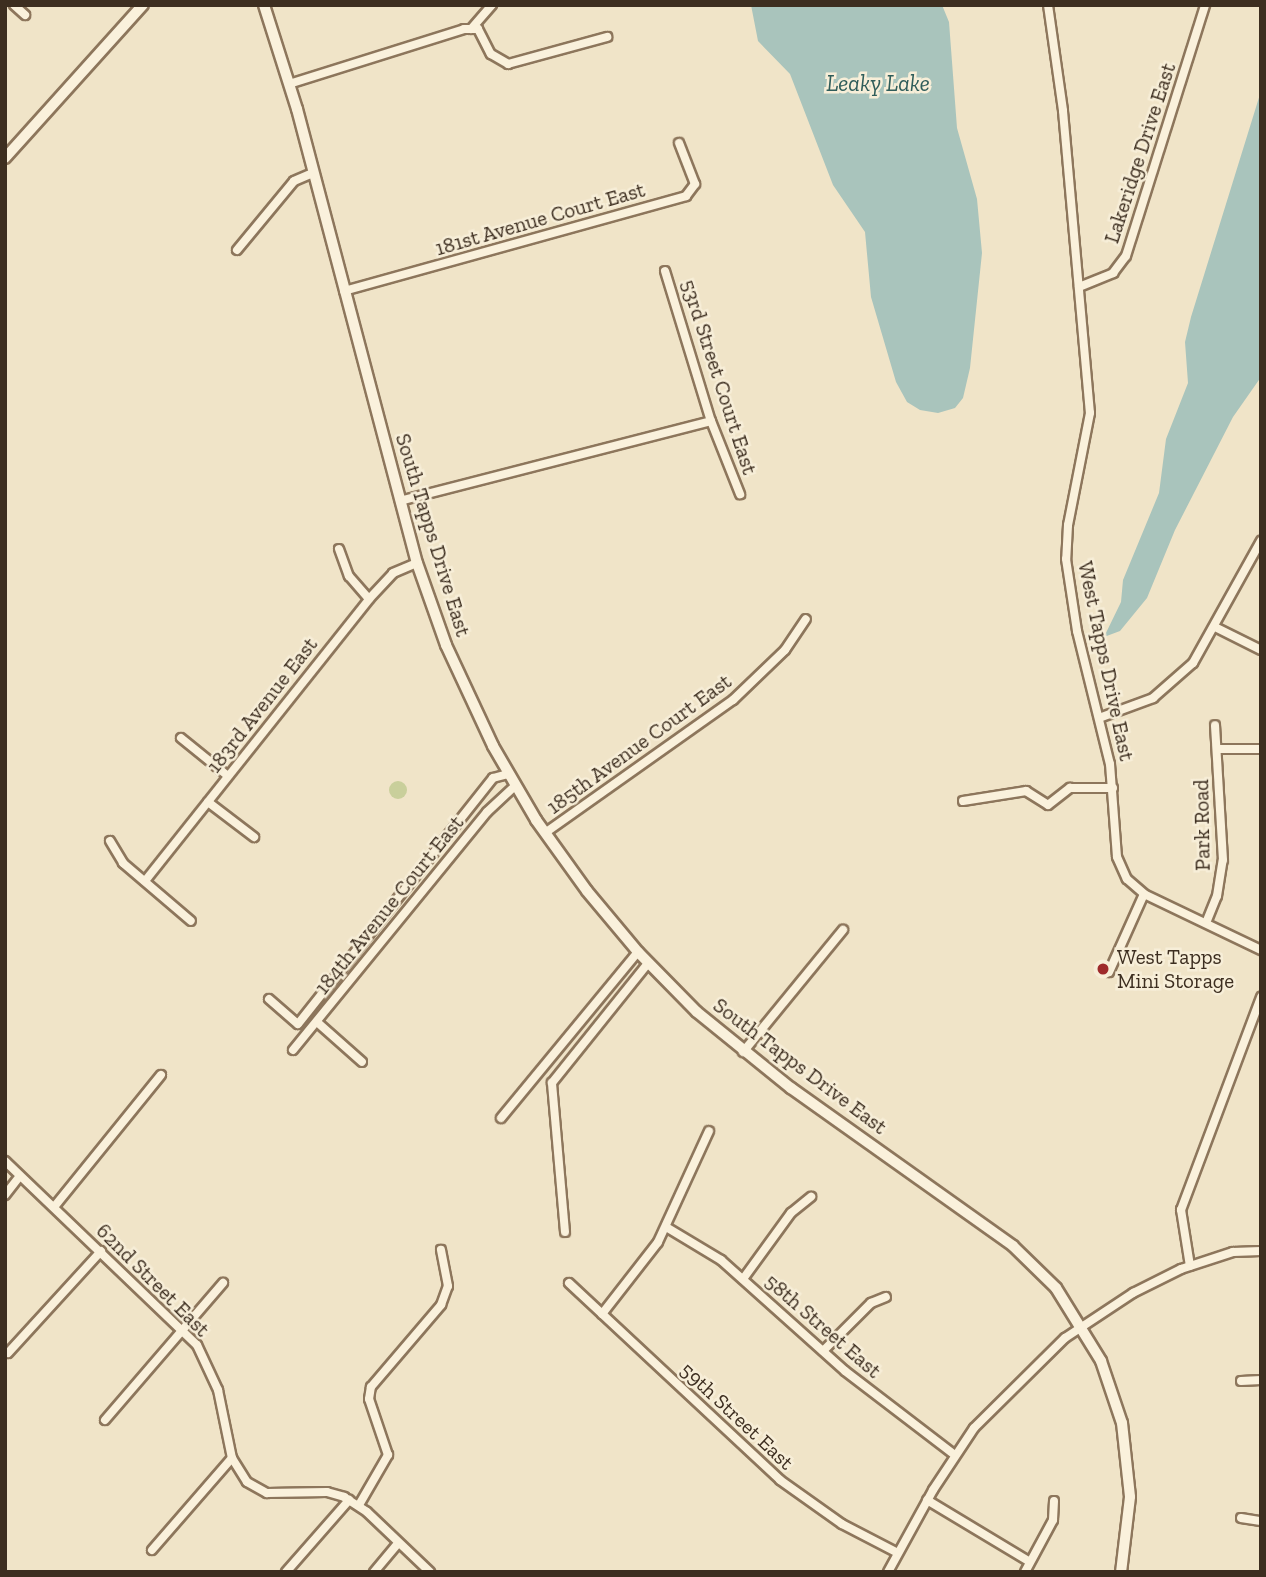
<!DOCTYPE html>
<html>
<head>
<meta charset="utf-8">
<style>
  body { margin:0 }
  #map { position:relative; width:1266px; height:1577px; overflow:hidden; background:#f0e4c8; font-family:"Zilla Slab",serif }
  div>[style] { position:absolute }
  [style*='--x'] { left:calc(var(--x)*1px); top:calc(var(--y)*1px); width:calc(var(--w)*1px); rotate:calc(var(--a)*1deg) }
  .green>* { inset:0; background:#c9cf9b }
  .round { border-radius:50% }
  .water>* { inset:0; background:#a9c4bc }
  .roads { filter:drop-shadow(2px 0 #8d765c) drop-shadow(-2px 0 #8d765c) drop-shadow(0 2px #8d765c) drop-shadow(0 -2px #8d765c) }
  .minor>* { height:8px; margin:-4px; padding:0 4px; transform-origin:4px; border-radius:4px; background:#faf1dc }
  .tertiary>* { height:10px; margin:-5px; padding:0 5px; transform-origin:5px; border-radius:5px; background:#faf1dc }
  .dots>* { width:19px; height:19px; translate:-50% -50%; box-sizing:border-box; border:4px solid #f7eed8; border-radius:50% }
  span { translate:-50% -50%; white-space:nowrap; text-align:center; line-height:1.15; -webkit-text-stroke:5px #f7eed8; paint-order:stroke }
  .street-label { font-size:21px; color:#3d2e20 }
  .poi-label { font-size:21px; color:#3d2e20 }
  .left { translate:0 -50%; text-align:left }
  .water-label { font-size:23px; color:#2f5d5a; font-style:italic }
  .frame { position:absolute; inset:0; border:7px solid #3d2e20; pointer-events:none }
</style>
</head>
<body>
<div id="map">
  <div class="green">
    <div class="round" style="left:389px;top:781px;width:18px;height:18px"></div>
  </div>
  <div class="water">
    <div style="clip-path:polygon(751px 5px,942px 5px,949px 22px,957px 128px,977px 199px,982px 253px,970px 368px,963px 398px,955px 408px,938px 413px,920px 410px,907px 402px,896px 382px,871px 297px,865px 232px,833px 185px,790px 74px,758px 41px)"></div>
    <div style="clip-path:polygon(1261px 91px,1261px 377px,1233px 417px,1175px 530px,1147px 598px,1120px 631px,1104px 637px,1121px 602px,1123px 580px,1159px 493px,1166px 439px,1188px 383px,1185px 342px,1191px 317px)"></div>
  </div>
  <div class="roads">
    <div class="minor">
      <div style="--x:14;--y:5;--w:15;--a:42"></div>
      <div style="--x:1048;--y:5;--w:107;--a:81.9"></div>
      <div style="--x:1063;--y:111;--w:303;--a:84.9"></div>
      <div style="--x:1090;--y:413;--w:114;--a:101.1"></div>
      <div style="--x:1068;--y:525;--w:34;--a:93"></div>
      <div style="--x:1066;--y:559;--w:73;--a:81.3"></div>
      <div style="--x:1077;--y:631;--w:137;--a:76.1"></div>
      <div style="--x:1110;--y:764;--w:93;--a:85.7"></div>
      <div style="--x:1117;--y:857;--w:24;--a:66"></div>
      <div style="--x:1127;--y:879;--w:23;--a:41"></div>
      <div style="--x:1144;--y:894;--w:130;--a:25.6"></div>
      <div style="--x:471;--y:29;--w:32;--a:-49"></div>
      <div style="--x:289;--y:84;--w:183;--a:-17.4"></div>
      <div style="--x:464;--y:29;--w:14;--a:0"></div>
      <div style="--x:478;--y:29;--w:28;--a:63"></div>
      <div style="--x:491;--y:54;--w:20;--a:30"></div>
      <div style="--x:508;--y:64;--w:103;--a:-15.3"></div>
      <div style="--x:237;--y:250;--w:89;--a:-50.4"></div>
      <div style="--x:294;--y:181;--w:21;--a:-23"></div>
      <div style="--x:665;--y:271;--w:157;--a:73"></div>
      <div style="--x:711;--y:421;--w:79;--a:68.3"></div>
      <div style="--x:1079;--y:287;--w:37;--a:-22"></div>
      <div style="--x:1113;--y:273;--w:21;--a:-53"></div>
      <div style="--x:1126;--y:256;--w:263;--a:-72.5"></div>
      <div style="--x:344;--y:291;--w:355;--a:-15.5"></div>
      <div style="--x:686;--y:196;--w:15;--a:-53"></div>
      <div style="--x:695;--y:184;--w:44;--a:-111.3"></div>
      <div style="--x:400;--y:501;--w:321;--a:-14.4"></div>
      <div style="--x:339;--y:549;--w:29;--a:70"></div>
      <div style="--x:349;--y:576;--w:30;--a:49"></div>
      <div style="--x:1217;--y:628;--w:49;--a:26.6"></div>
      <div style="--x:1099;--y:718;--w:58;--a:-20.3"></div>
      <div style="--x:1153;--y:698;--w:53;--a:-41.2"></div>
      <div style="--x:1193;--y:663;--w:140;--a:-60.9"></div>
      <div style="--x:181;--y:738;--w:60;--a:39"></div>
      <div style="--x:1218;--y:749;--w:43;--a:0"></div>
      <div style="--x:963;--y:801;--w:64;--a:-9"></div>
      <div style="--x:1026;--y:791;--w:26;--a:32"></div>
      <div style="--x:1048;--y:805;--w:28;--a:-38"></div>
      <div style="--x:1070;--y:788;--w:43;--a:0"></div>
      <div style="--x:208;--y:802;--w:58;--a:37.3"></div>
      <div style="--x:545;--y:833;--w:230;--a:-35.3"></div>
      <div style="--x:733;--y:700;--w:72;--a:-43.9"></div>
      <div style="--x:785;--y:650;--w:37;--a:-56"></div>
      <div style="--x:110;--y:841;--w:26;--a:59"></div>
      <div style="--x:123;--y:863;--w:89;--a:40.5"></div>
      <div style="--x:145;--y:881;--w:360;--a:-51.5"></div>
      <div style="--x:369;--y:599;--w:35;--a:-47"></div>
      <div style="--x:393;--y:573;--w:26;--a:-23"></div>
      <div style="--x:1206;--y:923;--w:29;--a:-68"></div>
      <div style="--x:1217;--y:896;--w:36;--a:-81"></div>
      <div style="--x:1223;--y:860;--w:135;--a:-93.4"></div>
      <div style="--x:1109;--y:972;--w:85;--a:-65.8"></div>
      <div style="--x:269;--y:999;--w:38;--a:41"></div>
      <div style="--x:298;--y:1024;--w:314;--a:-51.6"></div>
      <div style="--x:493;--y:778;--w:16;--a:-15"></div>
      <div style="--x:317;--y:1022;--w:60;--a:41.6"></div>
      <div style="--x:293;--y:1050;--w:307;--a:-50.8"></div>
      <div style="--x:487;--y:812;--w:38;--a:-43"></div>
      <div style="--x:743;--y:1052;--w:158;--a:-50.7"></div>
      <div style="--x:501;--y:1118;--w:215;--a:-50.5"></div>
      <div style="--x:5;--y:1161;--w:266;--a:43.8"></div>
      <div style="--x:197;--y:1345;--w:50;--a:65"></div>
      <div style="--x:218;--y:1390;--w:69;--a:78.4"></div>
      <div style="--x:232;--y:1458;--w:28;--a:58"></div>
      <div style="--x:247;--y:1482;--w:23;--a:29"></div>
      <div style="--x:267;--y:1493;--w:60;--a:-1"></div>
      <div style="--x:327;--y:1492;--w:18;--a:16"></div>
      <div style="--x:344;--y:1497;--w:27;--a:33"></div>
      <div style="--x:367;--y:1512;--w:87;--a:43.6"></div>
      <div style="--x:5;--y:1195;--w:24;--a:-52"></div>
      <div style="--x:54;--y:1207;--w:170;--a:-51"></div>
      <div style="--x:666;--y:1227;--w:64;--a:31"></div>
      <div style="--x:721;--y:1260;--w:166;--a:41.8"></div>
      <div style="--x:845;--y:1371;--w:138;--a:37.4"></div>
      <div style="--x:565;--y:1232;--w:150;--a:-95"></div>
      <div style="--x:552;--y:1083;--w:154;--a:-51.3"></div>
      <div style="--x:1190;--y:1266;--w:57;--a:-99.1"></div>
      <div style="--x:1181;--y:1210;--w:228;--a:-69.4"></div>
      <div style="--x:743;--y:1279;--w:82;--a:-54"></div>
      <div style="--x:791;--y:1213;--w:26;--a:-39"></div>
      <div style="--x:569;--y:1283;--w:289;--a:43"></div>
      <div style="--x:780;--y:1480;--w:76;--a:35.4"></div>
      <div style="--x:842;--y:1524;--w:63;--a:27.4"></div>
      <div style="--x:602;--y:1314;--w:91;--a:-52.1"></div>
      <div style="--x:658;--y:1242;--w:122;--a:-65.3"></div>
      <div style="--x:823;--y:1351;--w:68;--a:-45"></div>
      <div style="--x:871;--y:1303;--w:16;--a:-22"></div>
      <div style="--x:8;--y:1353;--w:138;--a:-47.6"></div>
      <div style="--x:1241;--y:1381;--w:20;--a:-3"></div>
      <div style="--x:105;--y:1420;--w:181;--a:-49.3"></div>
      <div style="--x:927;--y:1500;--w:120;--a:31"></div>
      <div style="--x:359;--y:1505;--w:58;--a:-59.9"></div>
      <div style="--x:388;--y:1455;--w:59;--a:-108.7"></div>
      <div style="--x:369;--y:1399;--w:12;--a:-81"></div>
      <div style="--x:371;--y:1387;--w:108;--a:-49.5"></div>
      <div style="--x:441;--y:1305;--w:20;--a:-70"></div>
      <div style="--x:448;--y:1286;--w:37;--a:-101"></div>
      <div style="--x:1241;--y:1518;--w:20;--a:9"></div>
      <div style="--x:152;--y:1550;--w:122;--a:-49"></div>
      <div style="--x:286;--y:1572;--w:96;--a:-48.8"></div>
      <div style="--x:374;--y:1572;--w:35;--a:-50"></div>
      <div style="--x:888;--y:1572;--w:94;--a:-61.2"></div>
      <div style="--x:933;--y:1490;--w:74;--a:-56.5"></div>
      <div style="--x:974;--y:1428;--w:128;--a:-44.7"></div>
      <div style="--x:1065;--y:1338;--w:82;--a:-33.5"></div>
      <div style="--x:1133;--y:1293;--w:54;--a:-26.6"></div>
      <div style="--x:1181;--y:1269;--w:55;--a:-18.1"></div>
      <div style="--x:1233;--y:1252;--w:28;--a:-2"></div>
      <div style="--x:1025;--y:1572;--w:59;--a:-61.7"></div>
      <div style="--x:1053;--y:1520;--w:19;--a:-87"></div>
    </div>
    <div class="tertiary">
      <div style="--x:264;--y:5;--w:109;--a:72.4"></div>
      <div style="--x:297;--y:109;--w:470;--a:75.2"></div>
      <div style="--x:417;--y:563;--w:87;--a:70.5"></div>
      <div style="--x:446;--y:645;--w:111;--a:65"></div>
      <div style="--x:493;--y:746;--w:86;--a:59.8"></div>
      <div style="--x:536;--y:820;--w:87;--a:54.3"></div>
      <div style="--x:587;--y:891;--w:80;--a:50.1"></div>
      <div style="--x:638;--y:952;--w:84;--a:45.5"></div>
      <div style="--x:697;--y:1012;--w:121;--a:39"></div>
      <div style="--x:791;--y:1088;--w:272;--a:35.4"></div>
      <div style="--x:1013;--y:1246;--w:60;--a:44.3"></div>
      <div style="--x:1056;--y:1288;--w:86;--a:58.3"></div>
      <div style="--x:1101;--y:1361;--w:65;--a:71.3"></div>
      <div style="--x:1122;--y:1423;--w:74;--a:83.8"></div>
      <div style="--x:1130;--y:1497;--w:76;--a:96.8"></div>
      <div style="--x:5;--y:158;--w:206;--a:-48"></div>
    </div>
  </div>
  <div class="dots">
    <div style="left:1103px;top:969px;background:#9e2a2b"></div>
  </div>
  <div class="street-label">
    <span style="left:1140px;top:153px;rotate:-72deg">Lakeridge Drive East</span>
    <span style="left:540px;top:219px;rotate:-16deg">181st Avenue Court East</span>
    <span style="left:719px;top:377px;rotate:72deg">53rd Street Court East</span>
    <span style="left:433px;top:535px;rotate:73deg">South Tapps Drive East</span>
    <span style="left:1106px;top:661px;rotate:78deg">West Tapps Drive East</span>
    <span style="left:262px;top:705px;rotate:-52deg">183rd Avenue East</span>
    <span style="left:639px;top:744px;rotate:-36deg">185th Avenue Court East</span>
    <span style="left:1202px;top:825px;rotate:-91deg">Park Road</span>
    <span style="left:389px;top:905px;rotate:-51deg">184th Avenue Court East</span>
    <span style="left:800px;top:1066px;rotate:37deg">South Tapps Drive East</span>
    <span style="left:153px;top:1280px;rotate:45deg">62nd Street East</span>
    <span style="left:823px;top:1326px;rotate:41deg">58th Street East</span>
    <span style="left:737px;top:1416px;rotate:43deg">59th Street East</span>
  </div>
  <div class="poi-label">
    <span class="left" style="left:1117px;top:969px">West Tapps<br>Mini Storage</span>
  </div>
  <div class="water-label">
    <span style="left:878px;top:83px">Leaky Lake</span>
  </div>
  <div class="frame"></div>
</div>
</body>
</html>
